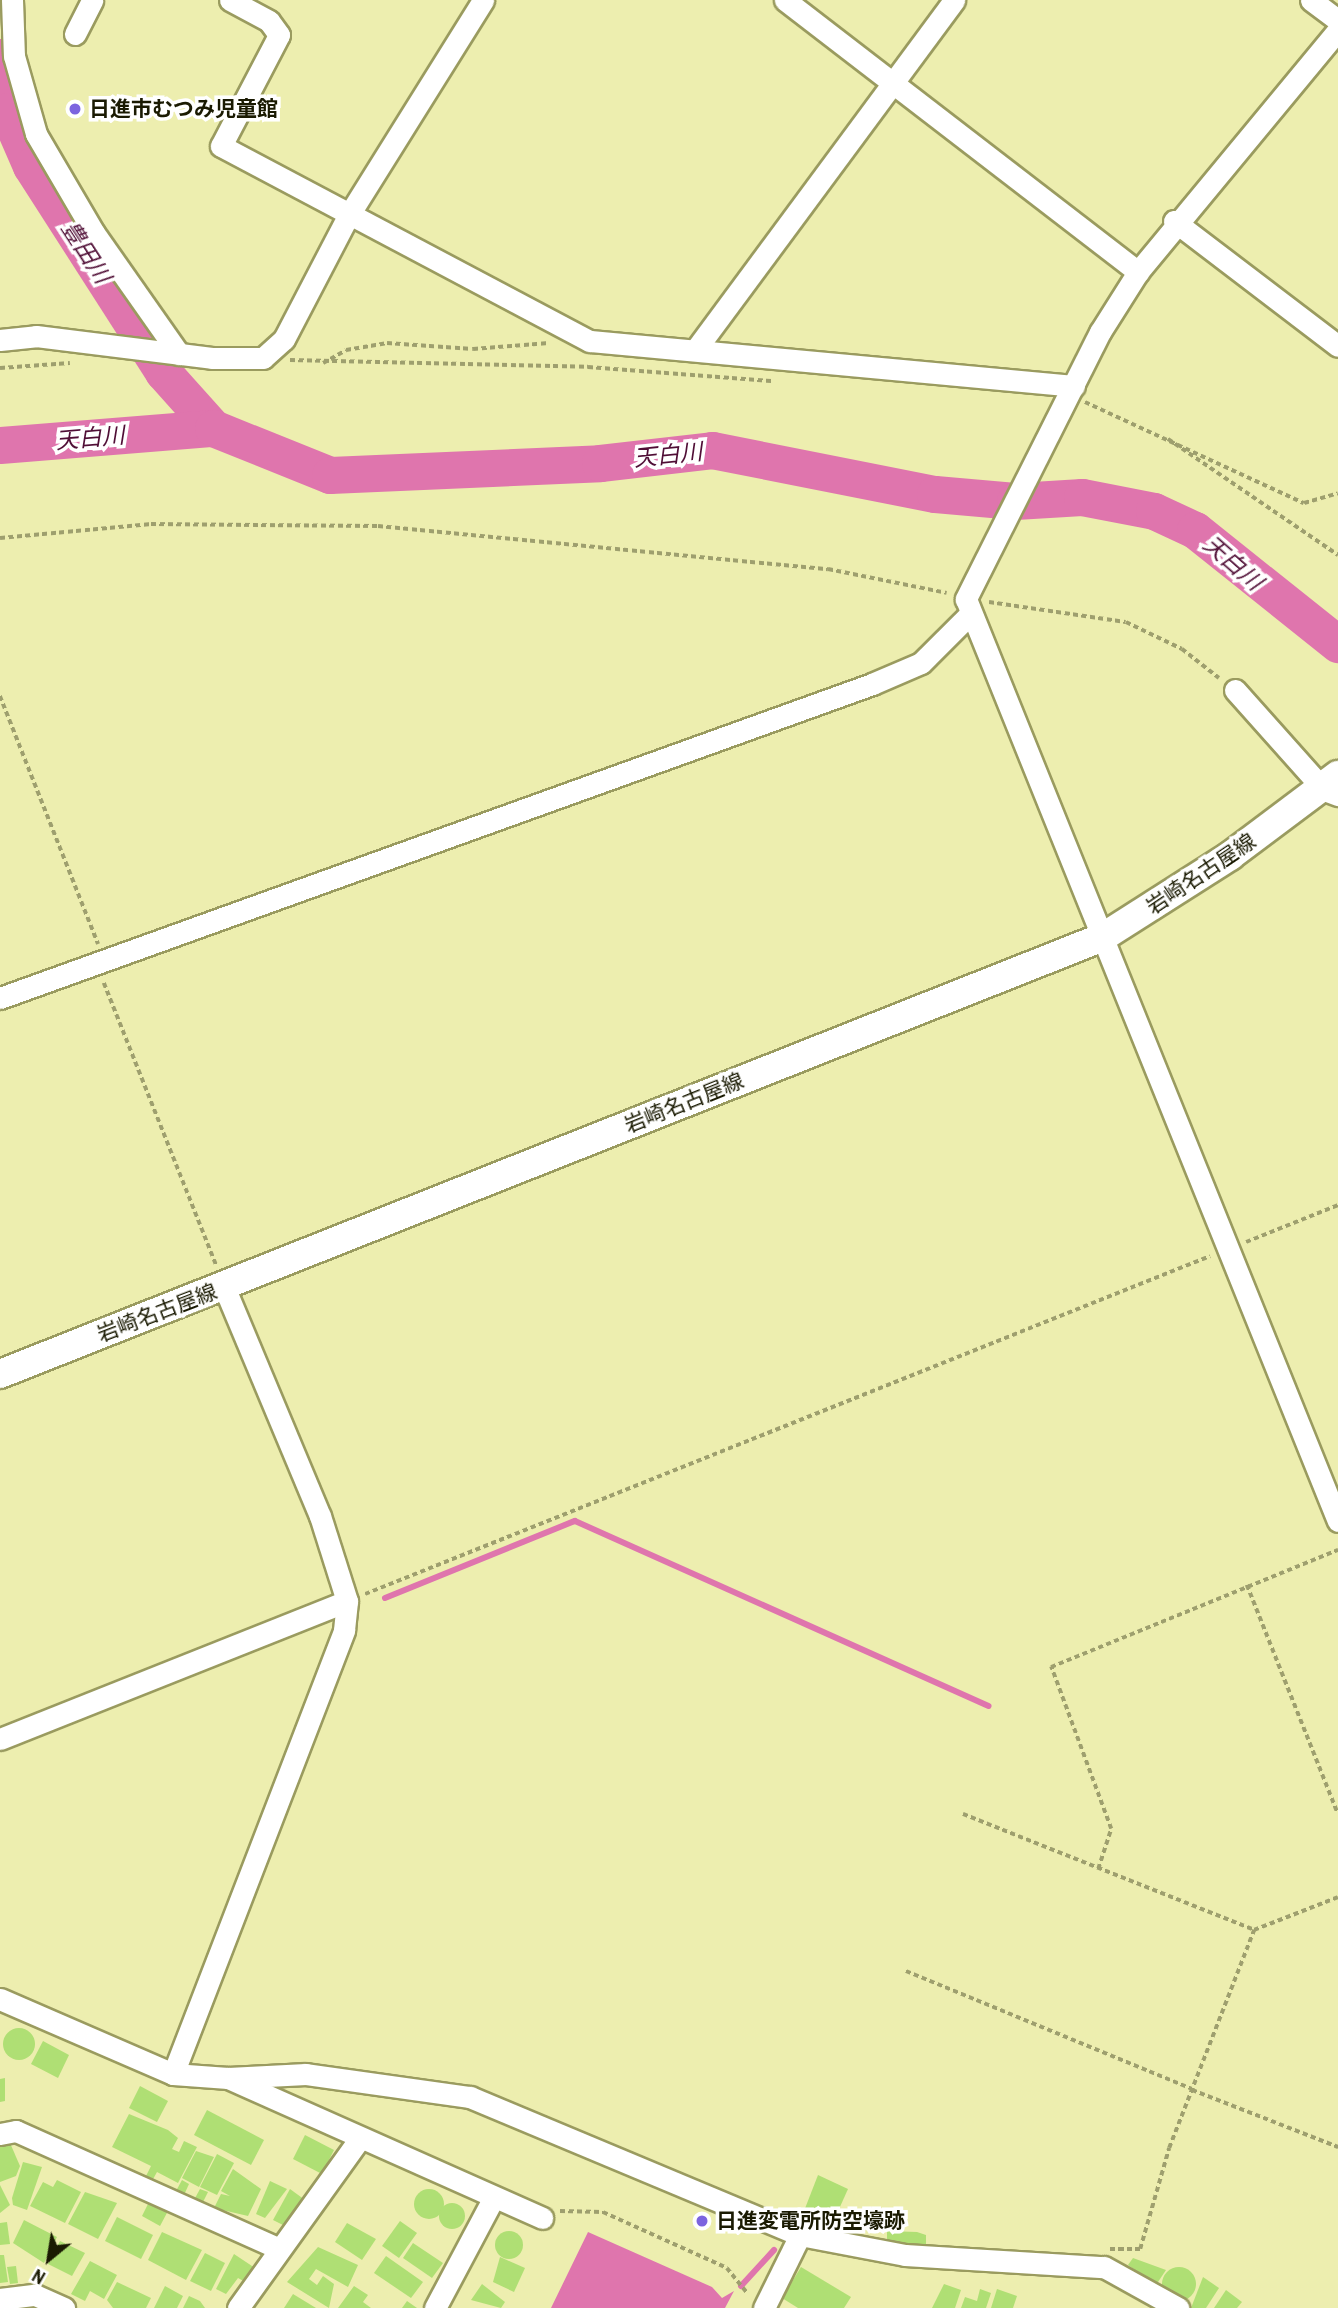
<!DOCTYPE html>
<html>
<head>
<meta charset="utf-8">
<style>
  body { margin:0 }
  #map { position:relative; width:1338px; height:2308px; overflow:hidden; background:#edeeaf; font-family:"Archivo Narrow","Noto Sans JP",sans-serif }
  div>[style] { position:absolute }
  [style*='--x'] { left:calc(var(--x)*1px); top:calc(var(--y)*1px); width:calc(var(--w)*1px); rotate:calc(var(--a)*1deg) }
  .water>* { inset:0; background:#df75ad }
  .stream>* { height:6px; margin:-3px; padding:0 3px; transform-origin:3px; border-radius:3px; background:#df75ad }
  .river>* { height:37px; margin:-18.5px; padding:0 18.5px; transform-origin:18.5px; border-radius:18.5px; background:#df75ad }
  .building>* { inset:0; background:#afdf74 }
  .round { border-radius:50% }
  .path>* { height:3.5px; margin-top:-1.75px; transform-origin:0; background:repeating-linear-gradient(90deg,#9e9f6e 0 5px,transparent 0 8.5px) }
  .roads { filter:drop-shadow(2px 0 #9a9b5f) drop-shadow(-2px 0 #9a9b5f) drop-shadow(0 2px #9a9b5f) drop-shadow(0 -2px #9a9b5f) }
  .minor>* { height:21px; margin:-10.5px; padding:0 10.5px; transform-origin:10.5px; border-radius:10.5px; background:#fff }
  .major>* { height:28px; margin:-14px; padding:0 14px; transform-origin:14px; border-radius:14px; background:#fff }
  .dots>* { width:19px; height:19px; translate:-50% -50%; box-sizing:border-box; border:4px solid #fff; border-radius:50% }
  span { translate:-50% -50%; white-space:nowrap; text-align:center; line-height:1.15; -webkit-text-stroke:7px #fff; paint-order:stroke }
  .poi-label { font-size:21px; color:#1a1a02; font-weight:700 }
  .left { translate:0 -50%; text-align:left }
  .street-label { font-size:21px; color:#1a1a02 }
  .water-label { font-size:23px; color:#500e36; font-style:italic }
  .north { position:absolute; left:14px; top:2224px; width:70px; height:70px; -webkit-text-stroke:5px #fff; paint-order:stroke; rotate:210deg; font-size:19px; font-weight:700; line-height:28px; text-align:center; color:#1a1a02 }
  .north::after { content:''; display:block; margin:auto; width:24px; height:32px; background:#1a1a02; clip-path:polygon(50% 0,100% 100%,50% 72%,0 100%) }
</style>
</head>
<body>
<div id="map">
  <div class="water">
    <div style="clip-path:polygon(588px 2232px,712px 2287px,722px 2298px,734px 2291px,725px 2308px,551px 2308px)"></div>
  </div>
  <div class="stream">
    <div style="--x:385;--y:1598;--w:205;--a:-22.1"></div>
    <div style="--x:575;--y:1521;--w:453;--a:24.1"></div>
    <div style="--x:741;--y:2286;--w:49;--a:-47.5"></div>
  </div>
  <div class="river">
    <div style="--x:0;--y:57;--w:54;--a:82.6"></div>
    <div style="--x:7;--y:111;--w:60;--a:66.4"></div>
    <div style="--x:31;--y:166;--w:245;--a:57.3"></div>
    <div style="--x:163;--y:372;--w:75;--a:48.2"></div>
    <div style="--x:0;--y:445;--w:214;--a:-4.6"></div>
    <div style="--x:213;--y:428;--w:126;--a:21.9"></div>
    <div style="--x:330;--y:475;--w:270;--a:-2.5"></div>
    <div style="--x:600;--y:463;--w:113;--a:-6.6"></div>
    <div style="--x:712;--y:450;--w:227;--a:11.2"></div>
    <div style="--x:935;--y:494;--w:80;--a:5"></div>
    <div style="--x:1015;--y:501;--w:67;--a:-3.4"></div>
    <div style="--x:1082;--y:497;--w:73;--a:11"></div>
    <div style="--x:1154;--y:511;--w:45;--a:24.9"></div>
    <div style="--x:1195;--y:530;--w:183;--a:38.6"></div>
  </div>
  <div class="building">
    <div class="round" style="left:3px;top:2028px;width:32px;height:32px"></div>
    <div style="clip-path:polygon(43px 2041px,69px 2055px,58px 2078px,31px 2064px)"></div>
    <div style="clip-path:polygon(5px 2078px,5px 2101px,0 2102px,0 2079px)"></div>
    <div style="clip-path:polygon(140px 2086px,168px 2101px,157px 2122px,129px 2108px)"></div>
    <div style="clip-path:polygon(207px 2110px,264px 2140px,251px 2165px,194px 2135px)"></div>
    <div style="clip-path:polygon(129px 2114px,168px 2130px,178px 2138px,172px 2149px,179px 2152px,184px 2141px,197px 2147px,178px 2183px,157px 2172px,152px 2181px,145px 2178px,151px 2166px,112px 2147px)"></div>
    <div style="clip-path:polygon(305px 2135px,334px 2150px,322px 2174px,293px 2159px)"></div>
    <div style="clip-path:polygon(10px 2143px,20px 2166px,16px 2176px,0 2182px,0 2144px)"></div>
    <div style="clip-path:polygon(196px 2151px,214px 2157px,199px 2187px,182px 2178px)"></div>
    <div style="clip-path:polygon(217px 2154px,234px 2163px,217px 2195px,200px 2187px)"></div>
    <div style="clip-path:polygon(23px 2162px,42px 2167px,27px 2210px,13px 2205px,12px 2198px)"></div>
    <div style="clip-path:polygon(233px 2169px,261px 2189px,248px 2216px,214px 2208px,221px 2194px,230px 2196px,221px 2191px)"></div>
    <div style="clip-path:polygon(818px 2175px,848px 2189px,835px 2218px,804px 2211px)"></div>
    <div style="clip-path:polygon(57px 2180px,81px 2192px,65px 2223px,30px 2206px,43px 2182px,53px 2187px)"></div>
    <div style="clip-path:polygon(182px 2180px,189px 2184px,184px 2195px,176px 2191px)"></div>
    <div style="clip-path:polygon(270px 2181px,287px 2189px,265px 2218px,256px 2214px)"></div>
    <div style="clip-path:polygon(0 2185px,10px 2205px,0 2213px)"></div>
    <div style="clip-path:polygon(200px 2189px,208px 2192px,202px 2204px,194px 2200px)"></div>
    <div style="clip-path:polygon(290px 2189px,305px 2200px,287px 2227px,273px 2220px)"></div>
    <div class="round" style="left:414px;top:2189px;width:30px;height:30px"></div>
    <div style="clip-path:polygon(85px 2192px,117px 2203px,98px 2239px,68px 2224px)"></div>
    <div style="clip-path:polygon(149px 2202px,168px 2211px,160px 2226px,142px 2216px)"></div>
    <div class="round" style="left:439px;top:2203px;width:26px;height:26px"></div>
    <div style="clip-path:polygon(117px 2217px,153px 2235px,141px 2259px,105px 2241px)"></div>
    <div style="clip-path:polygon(24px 2220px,57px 2237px,44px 2263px,13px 2243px)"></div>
    <div style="clip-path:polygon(400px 2221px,417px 2233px,399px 2258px,382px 2246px)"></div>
    <div style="clip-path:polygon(7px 2222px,10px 2244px,0 2245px,0 2223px)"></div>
    <div style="clip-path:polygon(347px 2223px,376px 2239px,362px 2260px,335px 2242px)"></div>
    <div class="round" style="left:495px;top:2231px;width:28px;height:28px"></div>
    <div style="clip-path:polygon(887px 2231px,917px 2232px,926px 2235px,926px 2245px,887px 2244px)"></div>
    <div style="clip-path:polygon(162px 2232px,202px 2250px,186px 2280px,148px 2260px)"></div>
    <div style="clip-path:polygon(60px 2241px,85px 2253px,72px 2276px,48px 2264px)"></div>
    <div style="clip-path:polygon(413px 2243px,443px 2263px,432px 2278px,403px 2258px)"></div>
    <div style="clip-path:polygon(318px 2247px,358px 2265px,348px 2287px,316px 2269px,309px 2279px,317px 2285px,323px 2276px,334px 2284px,329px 2308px,287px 2282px)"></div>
    <div style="clip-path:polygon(205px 2253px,225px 2263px,211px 2291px,190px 2281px)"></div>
    <div style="clip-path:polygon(234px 2254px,255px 2268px,247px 2283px,238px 2278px,226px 2294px,216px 2289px)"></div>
    <div style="clip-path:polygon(0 2255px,4px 2255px,8px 2282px,0 2283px)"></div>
    <div style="clip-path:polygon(386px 2256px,423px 2282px,411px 2298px,374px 2273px)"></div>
    <div style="clip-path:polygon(500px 2257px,525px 2268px,514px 2292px,493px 2282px)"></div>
    <div style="clip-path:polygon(1133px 2258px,1166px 2270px,1156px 2285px,1128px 2265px)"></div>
    <div style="clip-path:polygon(90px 2261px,117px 2275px,104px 2299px,90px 2291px,85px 2301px,71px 2294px)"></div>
    <div style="clip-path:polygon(16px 2266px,18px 2283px,10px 2284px,7px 2267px)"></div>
    <div style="clip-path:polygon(801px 2267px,851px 2297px,844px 2308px,798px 2308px,782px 2298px)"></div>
    <div class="round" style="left:1162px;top:2267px;width:34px;height:34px"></div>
    <div style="clip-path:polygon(1203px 2277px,1219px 2288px,1206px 2308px,1191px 2308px)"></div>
    <div style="clip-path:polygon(117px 2282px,151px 2298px,146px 2308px,113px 2308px,107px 2300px)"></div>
    <div style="clip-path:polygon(482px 2284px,505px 2302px,501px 2308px,471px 2300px)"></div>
    <div style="clip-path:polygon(944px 2284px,961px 2290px,955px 2308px,932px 2308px)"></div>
    <div style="clip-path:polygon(165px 2286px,183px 2296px,177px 2308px,154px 2308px)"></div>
    <div style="clip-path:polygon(354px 2286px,368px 2295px,363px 2302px,371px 2308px,338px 2308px)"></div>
    <div style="clip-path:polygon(980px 2289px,991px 2293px,986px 2308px,961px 2308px,965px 2297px,977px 2301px)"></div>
    <div style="clip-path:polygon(997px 2289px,1017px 2296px,1013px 2308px,991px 2308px)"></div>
    <div style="clip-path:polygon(1226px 2290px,1242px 2302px,1237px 2308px,1214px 2308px)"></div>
    <div style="clip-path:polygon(293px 2294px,316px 2308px,284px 2308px)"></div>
    <div style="clip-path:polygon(189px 2296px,200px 2301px,205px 2308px,183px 2308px)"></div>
    <div style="clip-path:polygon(407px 2301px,417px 2308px,402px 2308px)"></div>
  </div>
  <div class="path">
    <div style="--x:290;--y:360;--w:298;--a:1.3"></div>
    <div style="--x:588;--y:367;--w:184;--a:4.4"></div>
    <div style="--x:323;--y:363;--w:26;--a:-29"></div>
    <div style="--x:346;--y:350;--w:42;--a:-9.7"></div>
    <div style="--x:387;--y:343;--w:86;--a:4"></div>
    <div style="--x:473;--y:349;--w:76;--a:-4.5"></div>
    <div style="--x:0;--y:368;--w:70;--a:-4.1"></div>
    <div style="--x:1085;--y:402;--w:241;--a:24.8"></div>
    <div style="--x:1304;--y:503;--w:35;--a:-16"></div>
    <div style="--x:1168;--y:439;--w:206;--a:34.3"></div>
    <div style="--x:0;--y:538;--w:152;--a:-5.3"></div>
    <div style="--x:151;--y:524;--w:227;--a:0.5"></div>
    <div style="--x:378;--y:526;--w:452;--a:5.5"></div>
    <div style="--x:828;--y:569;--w:121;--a:11.4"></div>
    <div style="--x:989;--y:602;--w:138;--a:8.3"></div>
    <div style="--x:1126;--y:622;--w:62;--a:25.7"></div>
    <div style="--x:1182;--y:649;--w:47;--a:38.1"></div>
    <div style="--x:0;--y:696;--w:267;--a:68.4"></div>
    <div style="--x:104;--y:983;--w:303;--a:68.3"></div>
    <div style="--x:1246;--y:1242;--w:99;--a:-21.9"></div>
    <div style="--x:1247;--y:1585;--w:246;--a:68.3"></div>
    <div style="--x:365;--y:1594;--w:910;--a:-21.8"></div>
    <div style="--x:963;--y:1814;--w:313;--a:21.7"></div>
    <div style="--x:1098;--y:1869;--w:42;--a:-72"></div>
    <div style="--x:1111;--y:1829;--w:173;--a:-110.3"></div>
    <div style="--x:1051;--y:1667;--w:310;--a:-22.2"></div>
    <div style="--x:906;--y:1971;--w:309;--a:22.4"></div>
    <div style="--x:1192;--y:2090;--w:157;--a:21.3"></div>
    <div style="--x:560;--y:2211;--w:43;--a:1.3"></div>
    <div style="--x:603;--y:2212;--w:136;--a:24.3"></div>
    <div style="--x:727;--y:2268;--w:33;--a:51"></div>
    <div style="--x:1110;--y:2249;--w:30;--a:0"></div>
    <div style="--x:1140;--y:2249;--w:105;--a:-74"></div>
    <div style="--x:1169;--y:2148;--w:234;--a:-68.7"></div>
    <div style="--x:1254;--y:1930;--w:90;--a:-21.4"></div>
  </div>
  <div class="roads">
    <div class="minor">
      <div style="--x:12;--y:0;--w:56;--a:88"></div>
      <div style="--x:14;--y:56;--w:81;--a:74.2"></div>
      <div style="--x:36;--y:134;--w:115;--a:59.6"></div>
      <div style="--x:94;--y:233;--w:148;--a:54.9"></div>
      <div style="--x:230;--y:0;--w:44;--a:28.3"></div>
      <div style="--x:269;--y:21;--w:17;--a:54"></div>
      <div style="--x:279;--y:35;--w:125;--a:117.6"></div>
      <div style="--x:221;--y:146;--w:417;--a:27.9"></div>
      <div style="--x:590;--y:341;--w:486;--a:5.3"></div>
      <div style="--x:785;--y:0;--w:446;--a:37.6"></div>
      <div style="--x:1311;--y:0;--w:34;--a:37"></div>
      <div style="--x:1338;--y:30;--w:314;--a:129.6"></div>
      <div style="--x:1138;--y:272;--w:71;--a:122.3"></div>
      <div style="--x:1100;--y:332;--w:299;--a:116.7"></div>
      <div style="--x:966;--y:599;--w:994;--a:68.03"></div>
      <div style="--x:75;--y:34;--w:38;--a:-63"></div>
      <div style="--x:1174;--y:221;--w:206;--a:37.3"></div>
      <div style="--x:0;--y:340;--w:36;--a:-6"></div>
      <div style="--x:36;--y:336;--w:177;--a:7.1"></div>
      <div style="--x:212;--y:358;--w:51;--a:0"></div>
      <div style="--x:263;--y:358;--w:28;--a:-42"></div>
      <div style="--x:284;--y:339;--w:136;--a:-62.5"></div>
      <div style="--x:347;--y:218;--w:257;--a:-58"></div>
      <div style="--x:696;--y:349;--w:434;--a:-53.5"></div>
      <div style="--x:1235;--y:690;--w:134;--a:48.3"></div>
      <div style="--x:1324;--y:790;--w:15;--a:20"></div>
      <div style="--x:0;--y:998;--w:927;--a:-19.8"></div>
      <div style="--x:872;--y:684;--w:53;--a:-23.2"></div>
      <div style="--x:921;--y:663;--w:66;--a:-45"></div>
      <div style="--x:0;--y:1739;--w:373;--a:-21.7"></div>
      <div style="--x:0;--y:1999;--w:189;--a:23.4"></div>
      <div style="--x:173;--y:2074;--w:55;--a:4.2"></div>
      <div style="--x:228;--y:2078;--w:344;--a:24"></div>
      <div style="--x:173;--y:2074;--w:476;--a:-68.9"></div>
      <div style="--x:344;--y:1630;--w:29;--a:-84"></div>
      <div style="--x:347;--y:1601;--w:89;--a:-107.6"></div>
      <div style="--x:320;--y:1516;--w:249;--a:-112.7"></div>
      <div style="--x:228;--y:2078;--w:78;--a:-2.9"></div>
      <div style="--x:306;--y:2074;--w:166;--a:8"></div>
      <div style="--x:470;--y:2097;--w:358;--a:22.7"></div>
      <div style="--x:800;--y:2235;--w:107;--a:10.8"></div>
      <div style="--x:905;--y:2255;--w:199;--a:3.5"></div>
      <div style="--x:1104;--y:2267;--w:85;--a:29"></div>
      <div style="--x:0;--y:2134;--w:16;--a:-11"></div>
      <div style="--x:16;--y:2131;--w:289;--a:24.1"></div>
      <div style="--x:0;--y:2299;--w:35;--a:-7"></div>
      <div style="--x:35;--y:2295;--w:32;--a:24"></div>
      <div style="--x:238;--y:2308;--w:206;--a:-54.3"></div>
      <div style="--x:435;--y:2308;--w:123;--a:-62"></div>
      <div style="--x:764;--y:2308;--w:81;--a:-63.7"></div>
    </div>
    <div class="major">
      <div style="--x:0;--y:1374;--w:1186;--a:-21.61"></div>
      <div style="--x:1103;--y:937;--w:151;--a:-32.5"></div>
      <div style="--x:1230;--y:856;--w:135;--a:-36.9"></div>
    </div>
  </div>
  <div class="dots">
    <div style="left:75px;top:109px;background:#7c64df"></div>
    <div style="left:702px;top:2221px;background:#7c64df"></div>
  </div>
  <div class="poi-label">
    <span class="left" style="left:89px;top:109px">日進市むつみ児童館</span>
    <span class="left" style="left:716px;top:2221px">日進変電所防空壕跡</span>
  </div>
  <div class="street-label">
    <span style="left:1201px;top:874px;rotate:-34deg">岩崎名古屋線</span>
    <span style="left:684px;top:1103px;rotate:-22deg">岩崎名古屋線</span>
    <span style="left:157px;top:1313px;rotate:-21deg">岩崎名古屋線</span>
  </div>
  <div class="water-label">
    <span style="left:86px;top:252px;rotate:57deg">豊田川</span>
    <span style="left:90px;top:438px;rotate:-5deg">天白川</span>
    <span style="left:668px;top:455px;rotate:-6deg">天白川</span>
    <span style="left:1233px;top:563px;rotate:41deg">天白川</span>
  </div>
  <div class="north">N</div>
</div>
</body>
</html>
